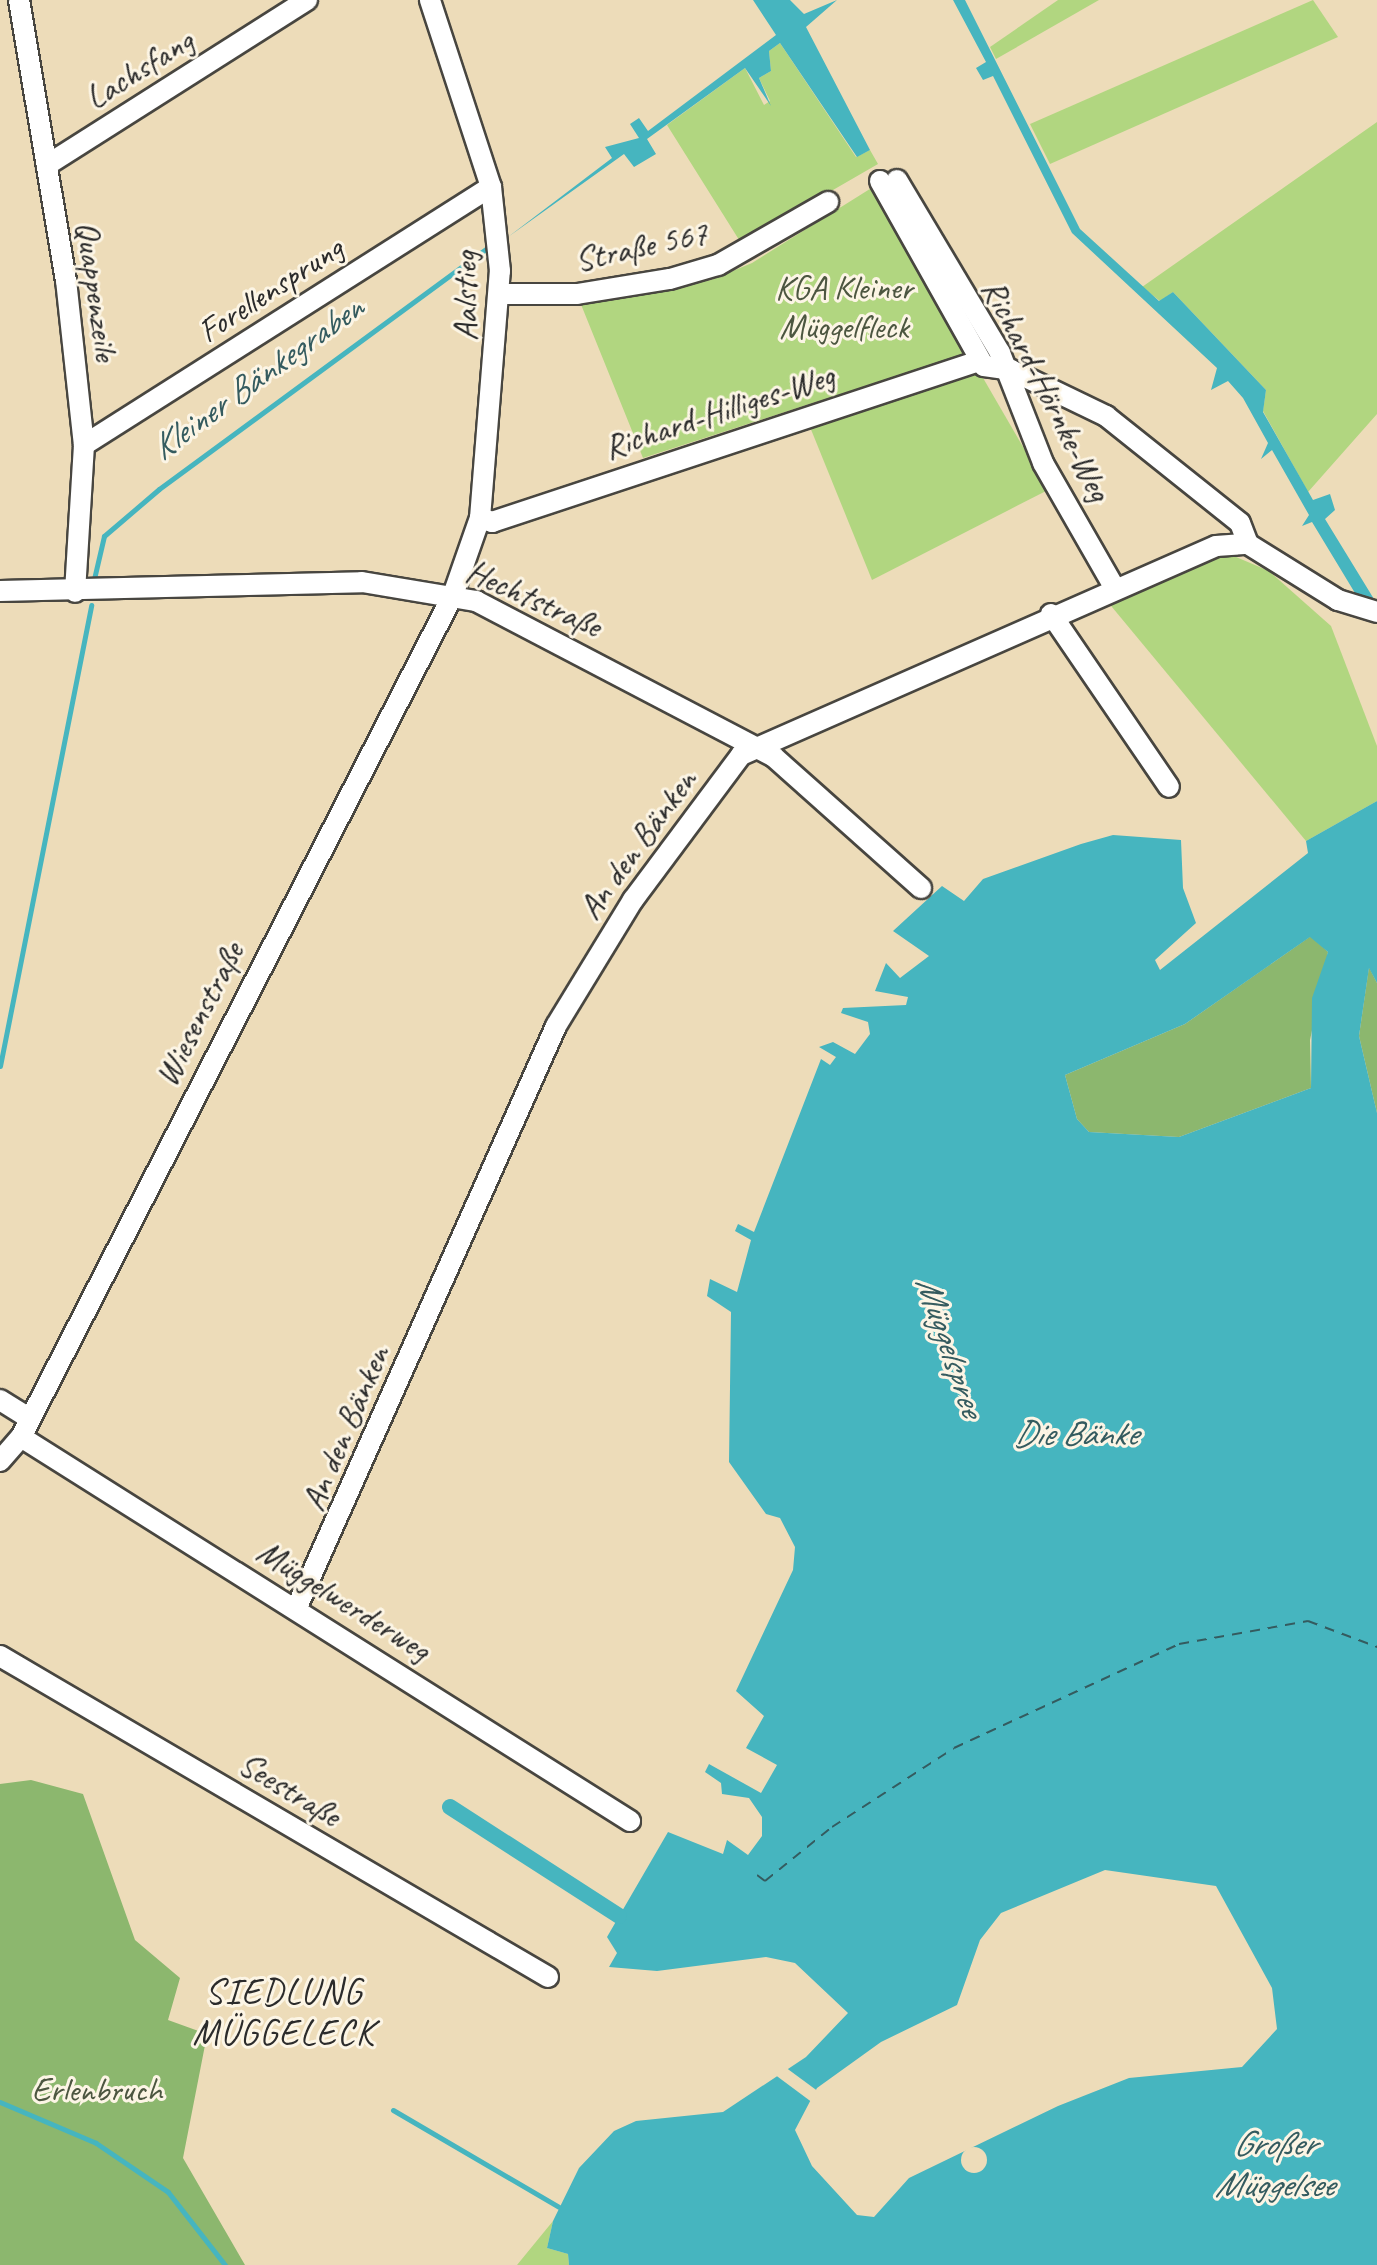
<!DOCTYPE html>
<html>
<head>
<meta charset="utf-8">
<style>
  body { margin:0 }
  #map { position:relative; width:1377px; height:2265px; overflow:hidden; background:#eddcb9; font-family:Caveat,sans-serif }
  div>[style] { position:absolute }
  [style*='--x'] { left:calc(var(--x)*1px); top:calc(var(--y)*1px); width:calc(var(--w)*1px); rotate:calc(var(--a)*1deg) }
  .green>* { inset:0; background:#b1d680 }
  .forest>* { inset:0; background:#8cb76e }
  .water>* { inset:0; background:#46b5bf }
  .pier>* { inset:0; background:#eddcb9 }
  .round { border-radius:50% }
  .stream>* { height:5px; margin:-2.5px; padding:0 2.5px; transform-origin:2.5px; border-radius:2.5px; background:#46b5bf }
  .canal>* { height:16px; margin:-8px; padding:0 8px; transform-origin:8px; border-radius:8px; background:#46b5bf }
  .ferry>* { height:2px; margin-top:-1px; transform-origin:0; background:repeating-linear-gradient(90deg,#345b5f 0 10px,transparent 0 18px) }
  .roads { filter:drop-shadow(2px 0 #484640) drop-shadow(-2px 0 #484640) drop-shadow(0 2px #484640) drop-shadow(0 -2px #484640) }
  .minor>* { height:20px; margin:-10px; padding:0 10px; transform-origin:10px; border-radius:10px; background:#fff }
  span { translate:-50% -50%; white-space:nowrap; text-align:center; line-height:1.15; -webkit-text-stroke:6px #fcf5e5; paint-order:stroke }
  .street-label { font-size:34px; color:#2b2b2b }
  .park-label { font-size:34px; color:#4c5640 }
  .water-label { font-size:36px; color:#345b5f; font-style:italic }
  .neighbourhood-label { font-size:36px; color:#2b2b2b; letter-spacing:2px }
</style>
</head>
<body>
<div id="map">
  <div class="green">
    <div style="clip-path:polygon(1058px 0,1099px 0,996px 59px,990px 47px)"></div>
    <div style="clip-path:polygon(1313px 0,1338px 37px,1050px 164px,1030px 124px)"></div>
    <div style="clip-path:polygon(780px 43px,856px 157px,870px 150px,878px 164px,741px 243px,667px 125px,745px 68px,764px 105px,770px 101px,759px 78px,771px 71px,769px 51px)"></div>
    <div style="clip-path:polygon(1377px 122px,1377px 414px,1308px 492px,1263px 411px,1266px 390px,1173px 292px,1160px 301px,1142px 287px)"></div>
    <div style="clip-path:polygon(873px 187px,970px 352px,643px 458px,580px 302px,711px 280px,752px 263px)"></div>
    <div style="clip-path:polygon(979px 371px,1048px 490px,872px 580px,810px 427px)"></div>
    <div style="clip-path:polygon(1222px 551px,1269px 571px,1331px 626px,1377px 746px,1377px 801px,1306px 841px,1107px 601px)"></div>
    <div style="clip-path:polygon(553px 2221px,547px 2248px,568px 2254px,569px 2265px,517px 2265px)"></div>
  </div>
  <div class="forest">
    <div style="clip-path:polygon(1311px 936px,1328px 952px,1310px 1040px,1311px 1088px,1179px 1137px,1089px 1132px,1077px 1119px,1065px 1075px,1185px 1024px)"></div>
    <div style="clip-path:polygon(1369px 967px,1377px 983px,1377px 1113px,1359px 1036px)"></div>
    <div style="clip-path:polygon(31px 1780px,83px 1794px,135px 1940px,180px 1978px,168px 2020px,204px 2033px,206px 2040px,183px 2158px,245px 2265px,0 2265px,0 1784px)"></div>
  </div>
  <div class="water">
    <div style="clip-path:polygon(753px 0,790px 0,804px 14px,837px 0,806px 27px,870px 150px,857px 157px,780px 43px,769px 51px,771px 71px,759px 78px,771px 106px,745px 68px,647px 139px,656px 154px,634px 167px,624px 154px,508px 237px,612px 158px,605px 147px,639px 138px,630px 124px,639px 118px,648px 131px,776px 35px)"></div>
    <div style="clip-path:polygon(953px 0,965px 0,1080px 229px,1159px 301px,1173px 292px,1266px 390px,1263px 412px,1313px 500px,1330px 494px,1335px 510px,1325px 519px,1377px 604px,1358px 598px,1312px 522px,1302px 526px,1309px 515px,1272px 450px,1261px 459px,1268px 443px,1243px 398px,1228px 381px,1211px 390px,1217px 368px,1072px 233px,993px 76px,983px 80px,976px 68px,986px 62px)"></div>
    <div style="clip-path:polygon(evenodd,1377px 801px,1377px 983px,1369px 968px,1359px 1036px,1377px 1113px,1377px 2265px,569px 2265px,568px 2254px,547px 2248px,553px 2221px,579px 2168px,614px 2131px,636px 2121px,723px 2112px,806px 2057px,848px 2013px,795px 1963px,766px 1957px,657px 1971px,609px 1967px,617px 1953px,607px 1937px,668px 1832px,723px 1854px,727px 1840px,748px 1855px,762px 1836px,762px 1817px,749px 1798px,722px 1794px,721px 1783px,705px 1772px,709px 1764px,761px 1793px,777px 1765px,746px 1748px,764px 1716px,736px 1691px,793px 1570px,795px 1547px,780px 1518px,766px 1514px,729px 1462px,731px 1312px,707px 1296px,710px 1279px,737px 1292px,751px 1240px,735px 1231px,738px 1224px,754px 1232px,821px 1059px,830px 1065px,836px 1057px,819px 1047px,833px 1042px,855px 1054px,870px 1034px,868px 1022px,841px 1013px,843px 1008px,906px 1005px,908px 997px,875px 991px,886px 963px,900px 978px,929px 956px,893px 931px,942px 886px,964px 901px,983px 879px,1081px 844px,1113px 835px,1181px 840px,1183px 888px,1196px 923px,1155px 960px,1160px 970px,1308px 853px,1306px 841px,1377px 801px,1310px 937px,1328px 952px,1312px 998px,1311px 1088px,1179px 1137px,1089px 1132px,1077px 1119px,1065px 1075px,1185px 1024px,1310px 937px,1377px 801px,1105px 1870px,1216px 1886px,1272px 1988px,1277px 2029px,1242px 2067px,1129px 2078px,1058px 2106px,909px 2178px,874px 2217px,857px 2215px,812px 2166px,795px 2130px,817px 2088px,881px 2042px,957px 2005px,980px 1940px,1001px 1913px,1105px 1870px)"></div>
  </div>
  <div class="pier">
    <div style="clip-path:polygon(785px 2067px,819px 2092px,813px 2103px,774px 2074px)"></div>
    <div class="round" style="left:961px;top:2147px;width:26px;height:26px"></div>
  </div>
  <div class="stream">
    <div style="--x:94;--y:579;--w:44;--a:-76.9"></div>
    <div style="--x:104;--y:536;--w:72;--a:-40.5"></div>
    <div style="--x:159;--y:489;--w:406;--a:-36.3"></div>
    <div style="--x:0;--y:1066;--w:470;--a:-78.8"></div>
    <div style="--x:0;--y:2102;--w:104;--a:23.1"></div>
    <div style="--x:96;--y:2143;--w:87;--a:34.2"></div>
    <div style="--x:168;--y:2192;--w:93;--a:52"></div>
    <div style="--x:393;--y:2110;--w:192;--a:30.3"></div>
  </div>
  <div class="canal">
    <div style="--x:450;--y:1807;--w:201;--a:32.8"></div>
  </div>
  <div class="ferry">
    <div style="--x:757;--y:1875;--w:10;--a:37"></div>
    <div style="--x:765;--y:1881;--w:86;--a:-38.9"></div>
    <div style="--x:832;--y:1827;--w:145;--a:-32.9"></div>
    <div style="--x:954;--y:1748;--w:248;--a:-24.8"></div>
    <div style="--x:1179;--y:1644;--w:131;--a:-10.1"></div>
    <div style="--x:1308;--y:1621;--w:74;--a:20.6"></div>
  </div>
  <div class="roads">
    <div class="minor">
      <div style="--x:19;--y:0;--w:284;--a:80.5"></div>
      <div style="--x:66;--y:280;--w:166;--a:83.8"></div>
      <div style="--x:84;--y:445;--w:147;--a:93.5"></div>
      <div style="--x:47;--y:165;--w:308;--a:-32.4"></div>
      <div style="--x:897;--y:180;--w:201;--a:59.2"></div>
      <div style="--x:1000;--y:353;--w:118;--a:68.6"></div>
      <div style="--x:1043;--y:463;--w:143;--a:60.2"></div>
      <div style="--x:880;--y:181;--w:212;--a:60.7"></div>
      <div style="--x:984;--y:366;--w:27;--a:8"></div>
      <div style="--x:1011;--y:370;--w:106;--a:25.8"></div>
      <div style="--x:1106;--y:416;--w:171;--a:38.6"></div>
      <div style="--x:1240;--y:523;--w:22;--a:69"></div>
      <div style="--x:500;--y:294;--w:77;--a:0"></div>
      <div style="--x:577;--y:294;--w:94;--a:-9.2"></div>
      <div style="--x:670;--y:279;--w:50;--a:-16.3"></div>
      <div style="--x:718;--y:265;--w:127;--a:-29.8"></div>
      <div style="--x:84;--y:445;--w:482;--a:-32.4"></div>
      <div style="--x:480;--y:518;--w:13;--a:18"></div>
      <div style="--x:492;--y:522;--w:513;--a:-18.29"></div>
      <div style="--x:0;--y:591;--w:362;--a:-1.4"></div>
      <div style="--x:362;--y:582;--w:116;--a:9.5"></div>
      <div style="--x:476;--y:601;--w:336;--a:27.6"></div>
      <div style="--x:774;--y:757;--w:197;--a:41.7"></div>
      <div style="--x:1051;--y:614;--w:209;--a:55.7"></div>
      <div style="--x:0;--y:1400;--w:34;--a:32"></div>
      <div style="--x:21;--y:1437;--w:720;--a:32.23"></div>
      <div style="--x:0;--y:1461;--w:32;--a:-49"></div>
      <div style="--x:21;--y:1437;--w:946;--a:-62.84"></div>
      <div style="--x:453;--y:595;--w:82;--a:-70.7"></div>
      <div style="--x:480;--y:518;--w:248;--a:-85.4"></div>
      <div style="--x:500;--y:271;--w:84;--a:-96.1"></div>
      <div style="--x:491;--y:187;--w:197;--a:-108.1"></div>
      <div style="--x:297;--y:1607;--w:636;--a:-65.97"></div>
      <div style="--x:556;--y:1026;--w:148;--a:-58.6"></div>
      <div style="--x:633;--y:900;--w:181;--a:-53.3"></div>
      <div style="--x:741;--y:755;--w:519;--a:-23.75"></div>
      <div style="--x:1216;--y:546;--w:32;--a:-4"></div>
      <div style="--x:1248;--y:544;--w:106;--a:31.9"></div>
      <div style="--x:1338;--y:600;--w:41;--a:17.1"></div>
      <div style="--x:0;--y:1656;--w:635;--a:30.36"></div>
    </div>
  </div>
  <div class="street-label">
    <span style="left:139px;top:69px;rotate:-32deg">Lachsfang</span>
    <span style="left:641px;top:246px;rotate:-12deg">Straße 567</span>
    <span style="left:270px;top:289px;rotate:-33deg">Forellensprung</span>
    <span style="left:97px;top:291px;rotate:82deg">Quappenzeile</span>
    <span style="left:465px;top:296px;rotate:-90deg">Aalstieg</span>
    <span style="left:1047px;top:390px;rotate:63deg">Richard-Hörnke-Weg</span>
    <span style="left:719px;top:411px;rotate:-18deg">Richard-Hilliges-Weg</span>
    <span style="left:534px;top:598px;rotate:24deg">Hechtstraße</span>
    <span style="left:637px;top:844px;rotate:-54deg">An den Bänken</span>
    <span style="left:199px;top:1014px;rotate:-63deg">Wiesenstraße</span>
    <span style="left:345px;top:1428px;rotate:-67deg">An den Bänken</span>
    <span style="left:344px;top:1600px;rotate:32deg">Müggelwerderweg</span>
    <span style="left:290px;top:1789px;rotate:31deg">Seestraße</span>
  </div>
  <div class="park-label">
    <span style="left:844px;top:307px">KGA Kleiner<br>Müggelfleck</span>
    <span style="left:97px;top:2090px">Erlenbruch</span>
  </div>
  <div class="water-label">
    <span style="left:257px;top:378px;rotate:-36deg">Kleiner Bänkegraben</span>
    <span style="left:950px;top:1346px;rotate:71deg">Müggelspree</span>
    <span style="left:1075px;top:1434px">Die Bänke</span>
    <span style="left:1274px;top:2164px">Großer<br>Müggelsee</span>
  </div>
  <div class="neighbourhood-label">
    <span style="left:284px;top:2012px">SIEDLUNG<br>MÜGGELECK</span>
  </div>
</div>
</body>
</html>
